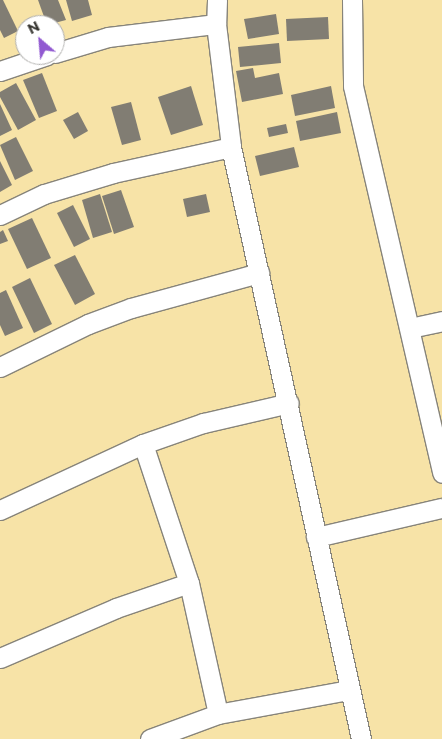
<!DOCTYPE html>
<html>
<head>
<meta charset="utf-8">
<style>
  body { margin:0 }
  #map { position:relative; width:442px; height:739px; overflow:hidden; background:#faf7eb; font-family:Montserrat,sans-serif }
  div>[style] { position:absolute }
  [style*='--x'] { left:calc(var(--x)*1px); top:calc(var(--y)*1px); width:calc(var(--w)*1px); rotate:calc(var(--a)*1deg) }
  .green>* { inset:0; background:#f7e3a7 }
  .building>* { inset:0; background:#817d73 }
  .roads { filter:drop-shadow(1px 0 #87847a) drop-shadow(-1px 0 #87847a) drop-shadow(0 1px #87847a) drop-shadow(0 -1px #87847a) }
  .minor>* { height:19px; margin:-9.5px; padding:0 9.5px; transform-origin:9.5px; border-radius:9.5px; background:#fff }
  span { translate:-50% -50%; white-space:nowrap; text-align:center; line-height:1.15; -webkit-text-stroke:5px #fff; paint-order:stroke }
  .north { position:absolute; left:15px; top:15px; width:50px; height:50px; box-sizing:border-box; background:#fff; border:1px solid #afaeac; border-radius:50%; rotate:333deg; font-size:14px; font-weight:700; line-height:20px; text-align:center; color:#363530 }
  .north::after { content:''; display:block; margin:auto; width:18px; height:22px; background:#9159d1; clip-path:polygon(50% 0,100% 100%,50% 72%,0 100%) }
</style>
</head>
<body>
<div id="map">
  <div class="green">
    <div style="clip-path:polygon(evenodd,0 0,442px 0,442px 739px,0 739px,0 0,25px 25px,55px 25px,55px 55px,25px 55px,25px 25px)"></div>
  </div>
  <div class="building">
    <div style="clip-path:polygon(0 0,3px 0,18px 31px,4px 38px,0 30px)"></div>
    <div style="clip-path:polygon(38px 0,58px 0,66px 20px,47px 25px)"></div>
    <div style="clip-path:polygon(66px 0,88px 0,92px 15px,72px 21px)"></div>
    <div style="clip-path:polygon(276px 14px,279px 34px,248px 39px,244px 19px)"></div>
    <div style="clip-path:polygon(328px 17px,329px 39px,287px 41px,286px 19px)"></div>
    <div style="clip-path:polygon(279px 43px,281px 63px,240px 67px,238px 47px)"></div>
    <div style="clip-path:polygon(253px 68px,255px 78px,279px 73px,283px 94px,242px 102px,236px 71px)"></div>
    <div style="clip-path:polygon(42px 73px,57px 111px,39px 118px,23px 80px)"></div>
    <div style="clip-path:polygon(16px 83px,36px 120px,18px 130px,0 97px,0 92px)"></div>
    <div style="clip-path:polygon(191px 86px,203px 125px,171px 135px,158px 97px)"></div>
    <div style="clip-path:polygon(331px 86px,335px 108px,295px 116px,291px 95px)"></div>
    <div style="clip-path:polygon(131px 102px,141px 140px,122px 145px,111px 107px)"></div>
    <div style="clip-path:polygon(0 104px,12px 130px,0 136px)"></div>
    <div style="clip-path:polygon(78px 112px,88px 131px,74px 139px,63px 120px)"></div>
    <div style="clip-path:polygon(337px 112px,341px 133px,300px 141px,296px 121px)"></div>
    <div style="clip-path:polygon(286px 124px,288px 133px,269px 137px,267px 128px)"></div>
    <div style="clip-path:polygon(16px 137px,33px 171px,15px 180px,0 145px)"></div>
    <div style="clip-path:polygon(294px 147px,299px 167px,260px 176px,255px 156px)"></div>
    <div style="clip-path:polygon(0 161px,12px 185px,0 192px)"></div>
    <div style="clip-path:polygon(121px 190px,134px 227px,114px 234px,102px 196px)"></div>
    <div style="clip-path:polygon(100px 194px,112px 232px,93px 238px,82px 200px)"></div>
    <div style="clip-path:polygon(206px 194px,210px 212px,187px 217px,183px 199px)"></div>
    <div style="clip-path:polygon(73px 205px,90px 239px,74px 247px,57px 213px)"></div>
    <div style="clip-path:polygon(32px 218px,51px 258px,27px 269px,8px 229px)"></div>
    <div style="clip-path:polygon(3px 230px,8px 241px,0 244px,0 232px)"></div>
    <div style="clip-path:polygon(75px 255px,95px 294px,75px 305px,54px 265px)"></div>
    <div style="clip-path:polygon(30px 278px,52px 324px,34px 333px,12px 287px)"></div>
    <div style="clip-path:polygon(6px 290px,23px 328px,5px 336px,0 325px,0 293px)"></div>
  </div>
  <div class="roads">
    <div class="minor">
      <div style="--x:217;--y:0;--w:24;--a:92"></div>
      <div style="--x:216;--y:24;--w:124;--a:83"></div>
      <div style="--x:231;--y:147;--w:606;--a:77.61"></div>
      <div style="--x:352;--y:0;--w:86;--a:89.3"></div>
      <div style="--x:353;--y:86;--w:397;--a:77"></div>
      <div style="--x:55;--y:53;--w:55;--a:-16.8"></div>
      <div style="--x:108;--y:37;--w:109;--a:-6.9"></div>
      <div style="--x:0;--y:71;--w:50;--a:-18.8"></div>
      <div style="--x:0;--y:215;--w:49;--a:-25.5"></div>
      <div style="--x:44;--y:194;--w:72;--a:-16.9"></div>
      <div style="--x:113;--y:173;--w:121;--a:-12.4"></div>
      <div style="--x:410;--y:328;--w:33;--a:-12"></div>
      <div style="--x:0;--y:367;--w:98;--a:-26"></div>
      <div style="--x:88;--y:324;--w:46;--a:-20.4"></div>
      <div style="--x:131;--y:308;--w:133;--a:-15.3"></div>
      <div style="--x:143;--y:444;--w:146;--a:71.7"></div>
      <div style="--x:189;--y:583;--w:134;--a:77.5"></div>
      <div style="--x:0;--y:510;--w:157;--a:-24.8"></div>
      <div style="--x:143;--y:444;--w:64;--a:-19.3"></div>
      <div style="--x:203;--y:423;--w:88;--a:-13.1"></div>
      <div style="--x:316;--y:537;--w:129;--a:-13"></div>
      <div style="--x:0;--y:658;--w:126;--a:-23.3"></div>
      <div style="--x:116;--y:608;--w:77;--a:-18.9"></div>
      <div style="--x:150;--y:739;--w:72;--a:-20.2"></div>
      <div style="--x:218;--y:714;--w:133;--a:-10.4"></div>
    </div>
  </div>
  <div class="north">N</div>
</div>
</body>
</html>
